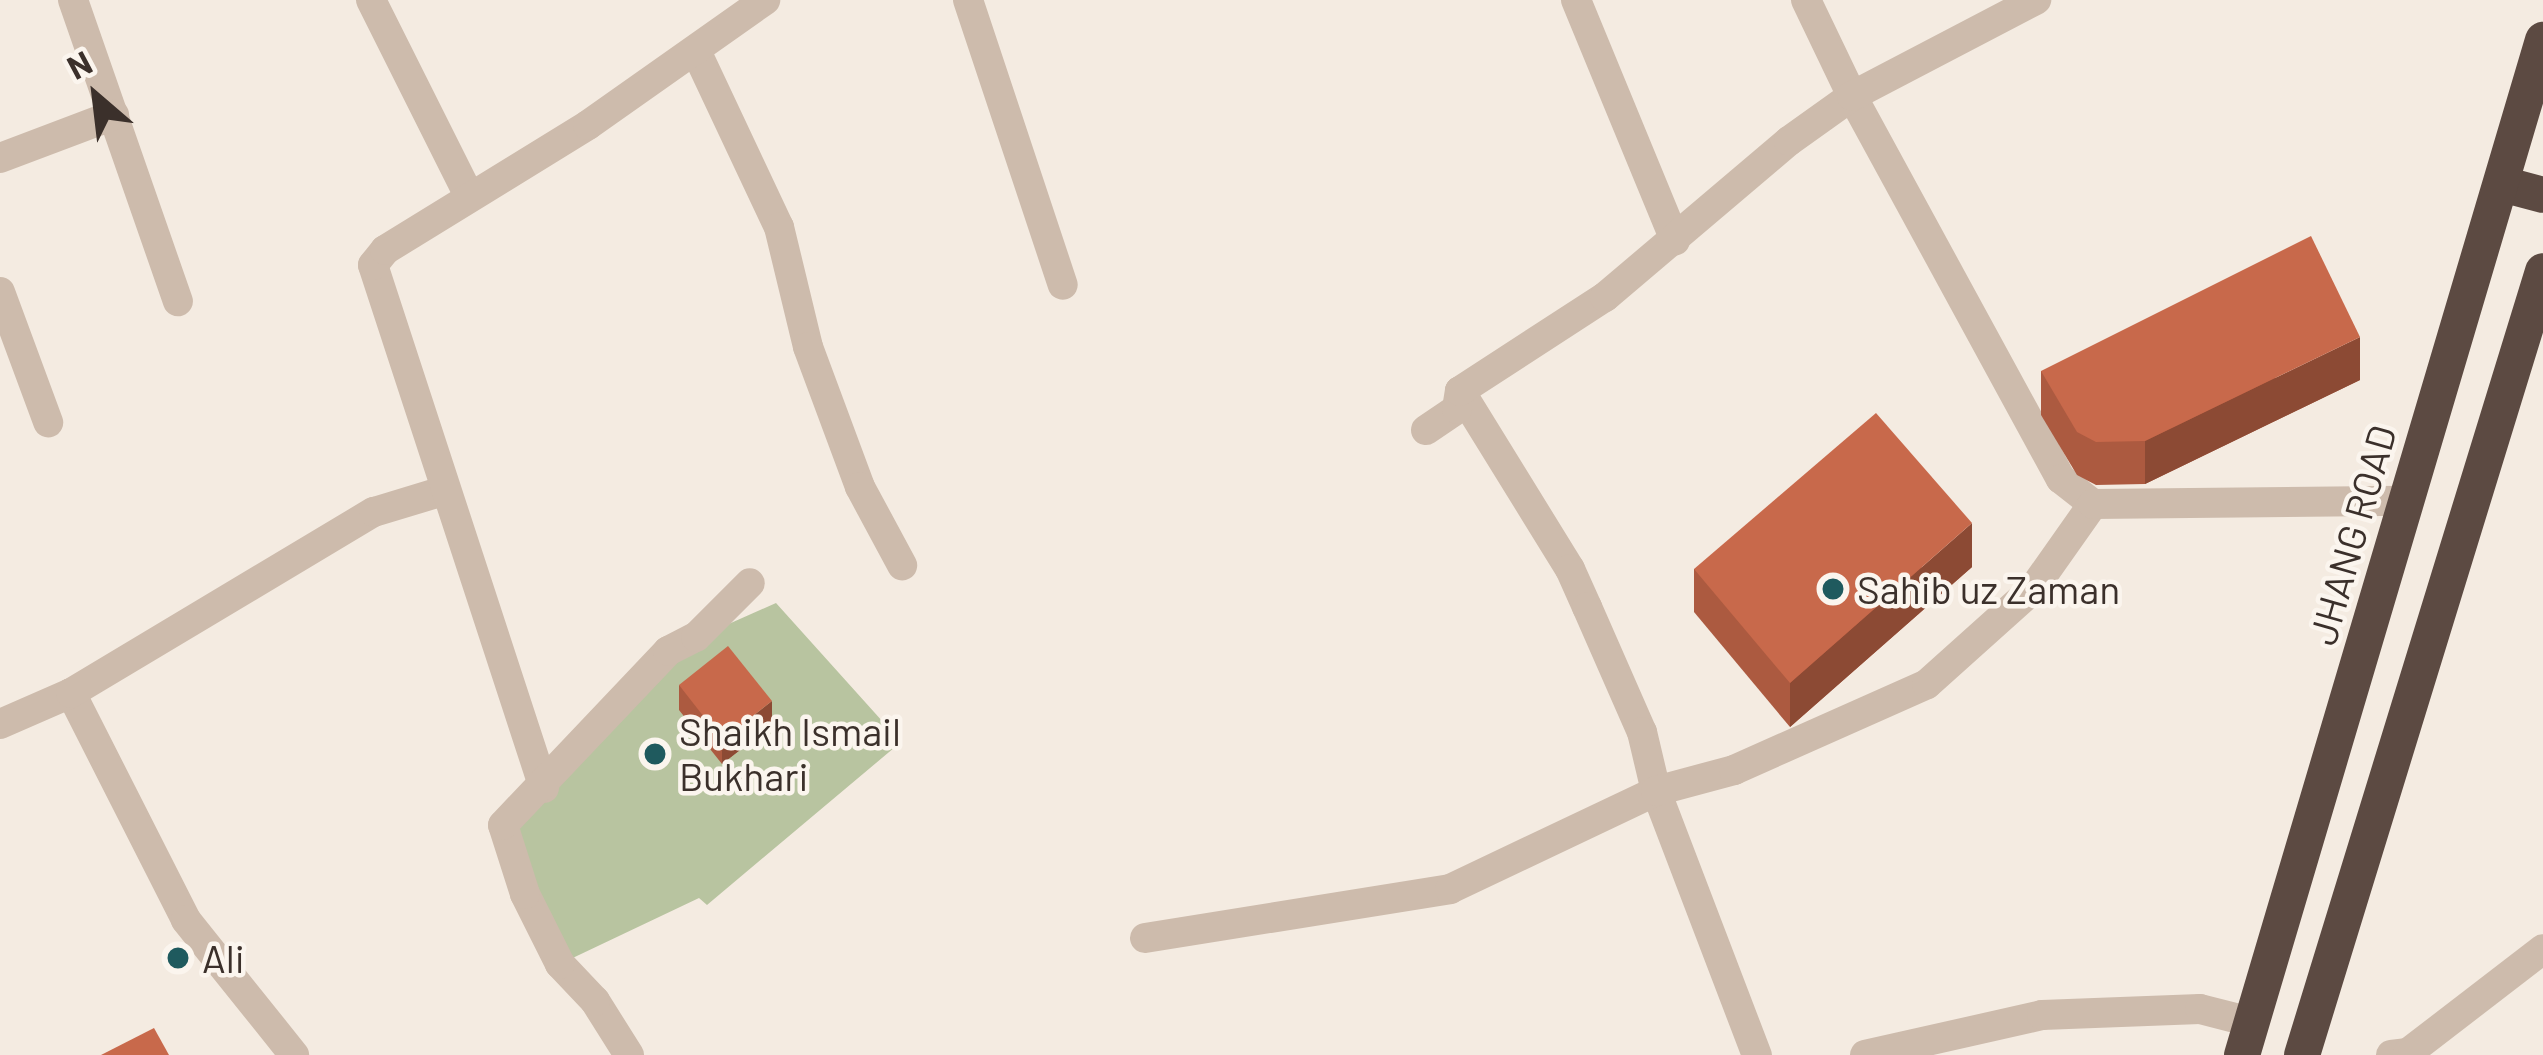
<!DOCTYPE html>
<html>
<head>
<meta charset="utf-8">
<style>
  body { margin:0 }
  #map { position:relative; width:2543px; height:1055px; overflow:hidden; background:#f4ebe1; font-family:Barlow,sans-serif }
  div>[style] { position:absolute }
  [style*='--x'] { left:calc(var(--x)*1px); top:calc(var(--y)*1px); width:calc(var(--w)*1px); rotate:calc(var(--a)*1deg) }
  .green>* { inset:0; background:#b8c4a0 }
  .street>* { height:30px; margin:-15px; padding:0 15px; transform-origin:15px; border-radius:15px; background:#cdbbac }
  .highway>* { height:36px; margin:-18px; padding:0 18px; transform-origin:18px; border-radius:18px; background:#5c4a42 }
  .wall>* { inset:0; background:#ac5a40 }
  .shaded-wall>* { inset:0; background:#8c4a34 }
  .building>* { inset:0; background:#c8694b }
  .dots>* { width:33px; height:33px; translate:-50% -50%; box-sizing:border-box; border:6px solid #fbf5ee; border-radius:50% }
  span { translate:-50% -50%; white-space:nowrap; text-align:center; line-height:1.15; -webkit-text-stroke:9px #fbf5ee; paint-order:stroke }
  .street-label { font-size:39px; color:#3b302b }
  .poi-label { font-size:39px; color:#3b302b }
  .left { translate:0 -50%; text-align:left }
  .north { position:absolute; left:36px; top:36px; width:120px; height:120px; -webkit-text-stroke:9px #fbf5ee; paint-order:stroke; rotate:332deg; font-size:33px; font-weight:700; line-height:48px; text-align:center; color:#3b302b }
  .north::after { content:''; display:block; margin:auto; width:42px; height:54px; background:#3b302b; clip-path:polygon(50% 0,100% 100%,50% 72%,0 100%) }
</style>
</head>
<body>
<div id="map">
  <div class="green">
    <div style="clip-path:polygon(776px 603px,901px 742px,707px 905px,699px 898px,560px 964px,503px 825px,668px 651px)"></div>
  </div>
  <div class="street">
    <div style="--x:73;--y:0;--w:319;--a:70.8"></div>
    <div style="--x:371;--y:0;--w:217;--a:63.4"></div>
    <div style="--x:968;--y:0;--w:300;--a:71.6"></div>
    <div style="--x:1576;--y:0;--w:260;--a:67.6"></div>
    <div style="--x:1806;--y:0;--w:106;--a:64.4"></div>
    <div style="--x:1852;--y:96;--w:436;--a:61.4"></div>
    <div style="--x:2061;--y:479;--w:41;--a:38"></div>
    <div style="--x:696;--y:51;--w:195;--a:64.8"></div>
    <div style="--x:779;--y:227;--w:123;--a:76.4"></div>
    <div style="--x:808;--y:347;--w:149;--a:69.6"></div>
    <div style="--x:860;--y:487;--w:89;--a:61.7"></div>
    <div style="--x:0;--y:158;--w:122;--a:-20.7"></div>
    <div style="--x:0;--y:292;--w:139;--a:69.7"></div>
    <div style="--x:1460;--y:391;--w:209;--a:58.3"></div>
    <div style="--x:1570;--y:569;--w:42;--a:65.9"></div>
    <div style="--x:1587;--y:607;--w:137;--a:66.3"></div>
    <div style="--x:1642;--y:732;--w:61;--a:76.7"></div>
    <div style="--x:1656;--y:791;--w:283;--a:69.1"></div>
    <div style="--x:1426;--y:430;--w:37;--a:-34"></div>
    <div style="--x:1457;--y:409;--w:18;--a:-81"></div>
    <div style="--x:1460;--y:391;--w:173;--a:-33"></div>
    <div style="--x:1605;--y:297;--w:241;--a:-40.3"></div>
    <div style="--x:1789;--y:141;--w:77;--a:-35.5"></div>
    <div style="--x:1852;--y:96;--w:208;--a:-27.6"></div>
    <div style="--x:71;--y:693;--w:254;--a:63.1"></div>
    <div style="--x:186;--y:920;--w:173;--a:51.3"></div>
    <div style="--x:0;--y:724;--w:77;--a:-23.6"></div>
    <div style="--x:71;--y:693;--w:353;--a:-30.9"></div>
    <div style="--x:374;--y:512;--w:72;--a:-16.9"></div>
    <div style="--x:544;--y:788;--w:550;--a:-108.11"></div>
    <div style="--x:373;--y:265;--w:19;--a:-51"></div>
    <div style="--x:385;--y:250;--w:238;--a:-31.6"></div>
    <div style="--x:588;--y:125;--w:217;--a:-35.2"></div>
    <div style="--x:1145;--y:938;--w:309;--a:-9.1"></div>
    <div style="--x:1450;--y:889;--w:228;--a:-25.4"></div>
    <div style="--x:1656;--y:791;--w:81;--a:-15.1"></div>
    <div style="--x:1734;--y:770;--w:211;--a:-24"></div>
    <div style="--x:1927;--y:684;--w:142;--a:-41.9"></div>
    <div style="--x:2033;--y:589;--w:104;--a:-54.8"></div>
    <div style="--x:2093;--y:504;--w:312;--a:-0.6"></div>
    <div style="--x:629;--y:1055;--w:64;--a:-122.2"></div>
    <div style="--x:595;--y:1001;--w:51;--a:-133.4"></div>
    <div style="--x:560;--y:964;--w:78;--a:-116.6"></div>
    <div style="--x:525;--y:894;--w:72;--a:-107.7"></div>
    <div style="--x:503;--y:825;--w:240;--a:-46.5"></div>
    <div style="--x:668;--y:651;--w:31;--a:-27"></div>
    <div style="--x:696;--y:637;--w:76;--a:-45"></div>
    <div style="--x:1865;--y:1055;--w:181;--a:-12.7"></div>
    <div style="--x:2042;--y:1015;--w:158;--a:-2.2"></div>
    <div style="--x:2200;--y:1009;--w:53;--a:14.3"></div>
    <div style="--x:2391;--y:1055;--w:17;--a:-7"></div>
    <div style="--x:2408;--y:1053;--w:170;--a:-37.6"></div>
  </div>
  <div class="highway">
    <div style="--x:2502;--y:184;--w:42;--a:15"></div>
    <div style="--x:2242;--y:1055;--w:1059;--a:-73.48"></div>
    <div style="--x:2302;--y:1055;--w:820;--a:-72.91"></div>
  </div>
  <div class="wall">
    <div style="clip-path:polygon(2041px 371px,2360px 380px,2145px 484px,2096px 485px,2077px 475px,2041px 415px)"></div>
    <div style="clip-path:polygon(1972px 567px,1790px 727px,1694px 612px,1694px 569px)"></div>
    <div style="clip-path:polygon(679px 685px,772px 725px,722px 764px,679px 710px)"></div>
  </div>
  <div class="shaded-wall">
    <div style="clip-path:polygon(2360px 337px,2360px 380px,2145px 484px,2145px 441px)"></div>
    <div style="clip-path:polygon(1972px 523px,1972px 567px,1790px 727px,1790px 683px)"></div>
    <div style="clip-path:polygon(772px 701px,772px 725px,722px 764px,722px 740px)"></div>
  </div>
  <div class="building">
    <div style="clip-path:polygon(2311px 236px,2360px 337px,2145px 441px,2096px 442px,2077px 432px,2041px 371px)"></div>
    <div style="clip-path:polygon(1876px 413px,1972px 523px,1790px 683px,1694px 569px)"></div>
    <div style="clip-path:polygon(728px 646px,772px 701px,722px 740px,679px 685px)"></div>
    <div style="clip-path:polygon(154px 1028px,169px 1055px,101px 1055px)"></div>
  </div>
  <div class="dots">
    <div style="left:1833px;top:589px;background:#1f5a5e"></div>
    <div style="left:655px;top:754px;background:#1f5a5e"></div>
    <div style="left:178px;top:958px;background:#1f5a5e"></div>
  </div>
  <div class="street-label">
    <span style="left:2352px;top:535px;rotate:-74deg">JHANG ROAD</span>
  </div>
  <div class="poi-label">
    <span class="left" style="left:1857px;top:589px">Sahib uz Zaman</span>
    <span class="left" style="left:679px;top:754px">Shaikh Ismail<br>Bukhari</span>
    <span class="left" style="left:202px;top:958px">Ali</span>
  </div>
  <div class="north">N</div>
</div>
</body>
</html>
